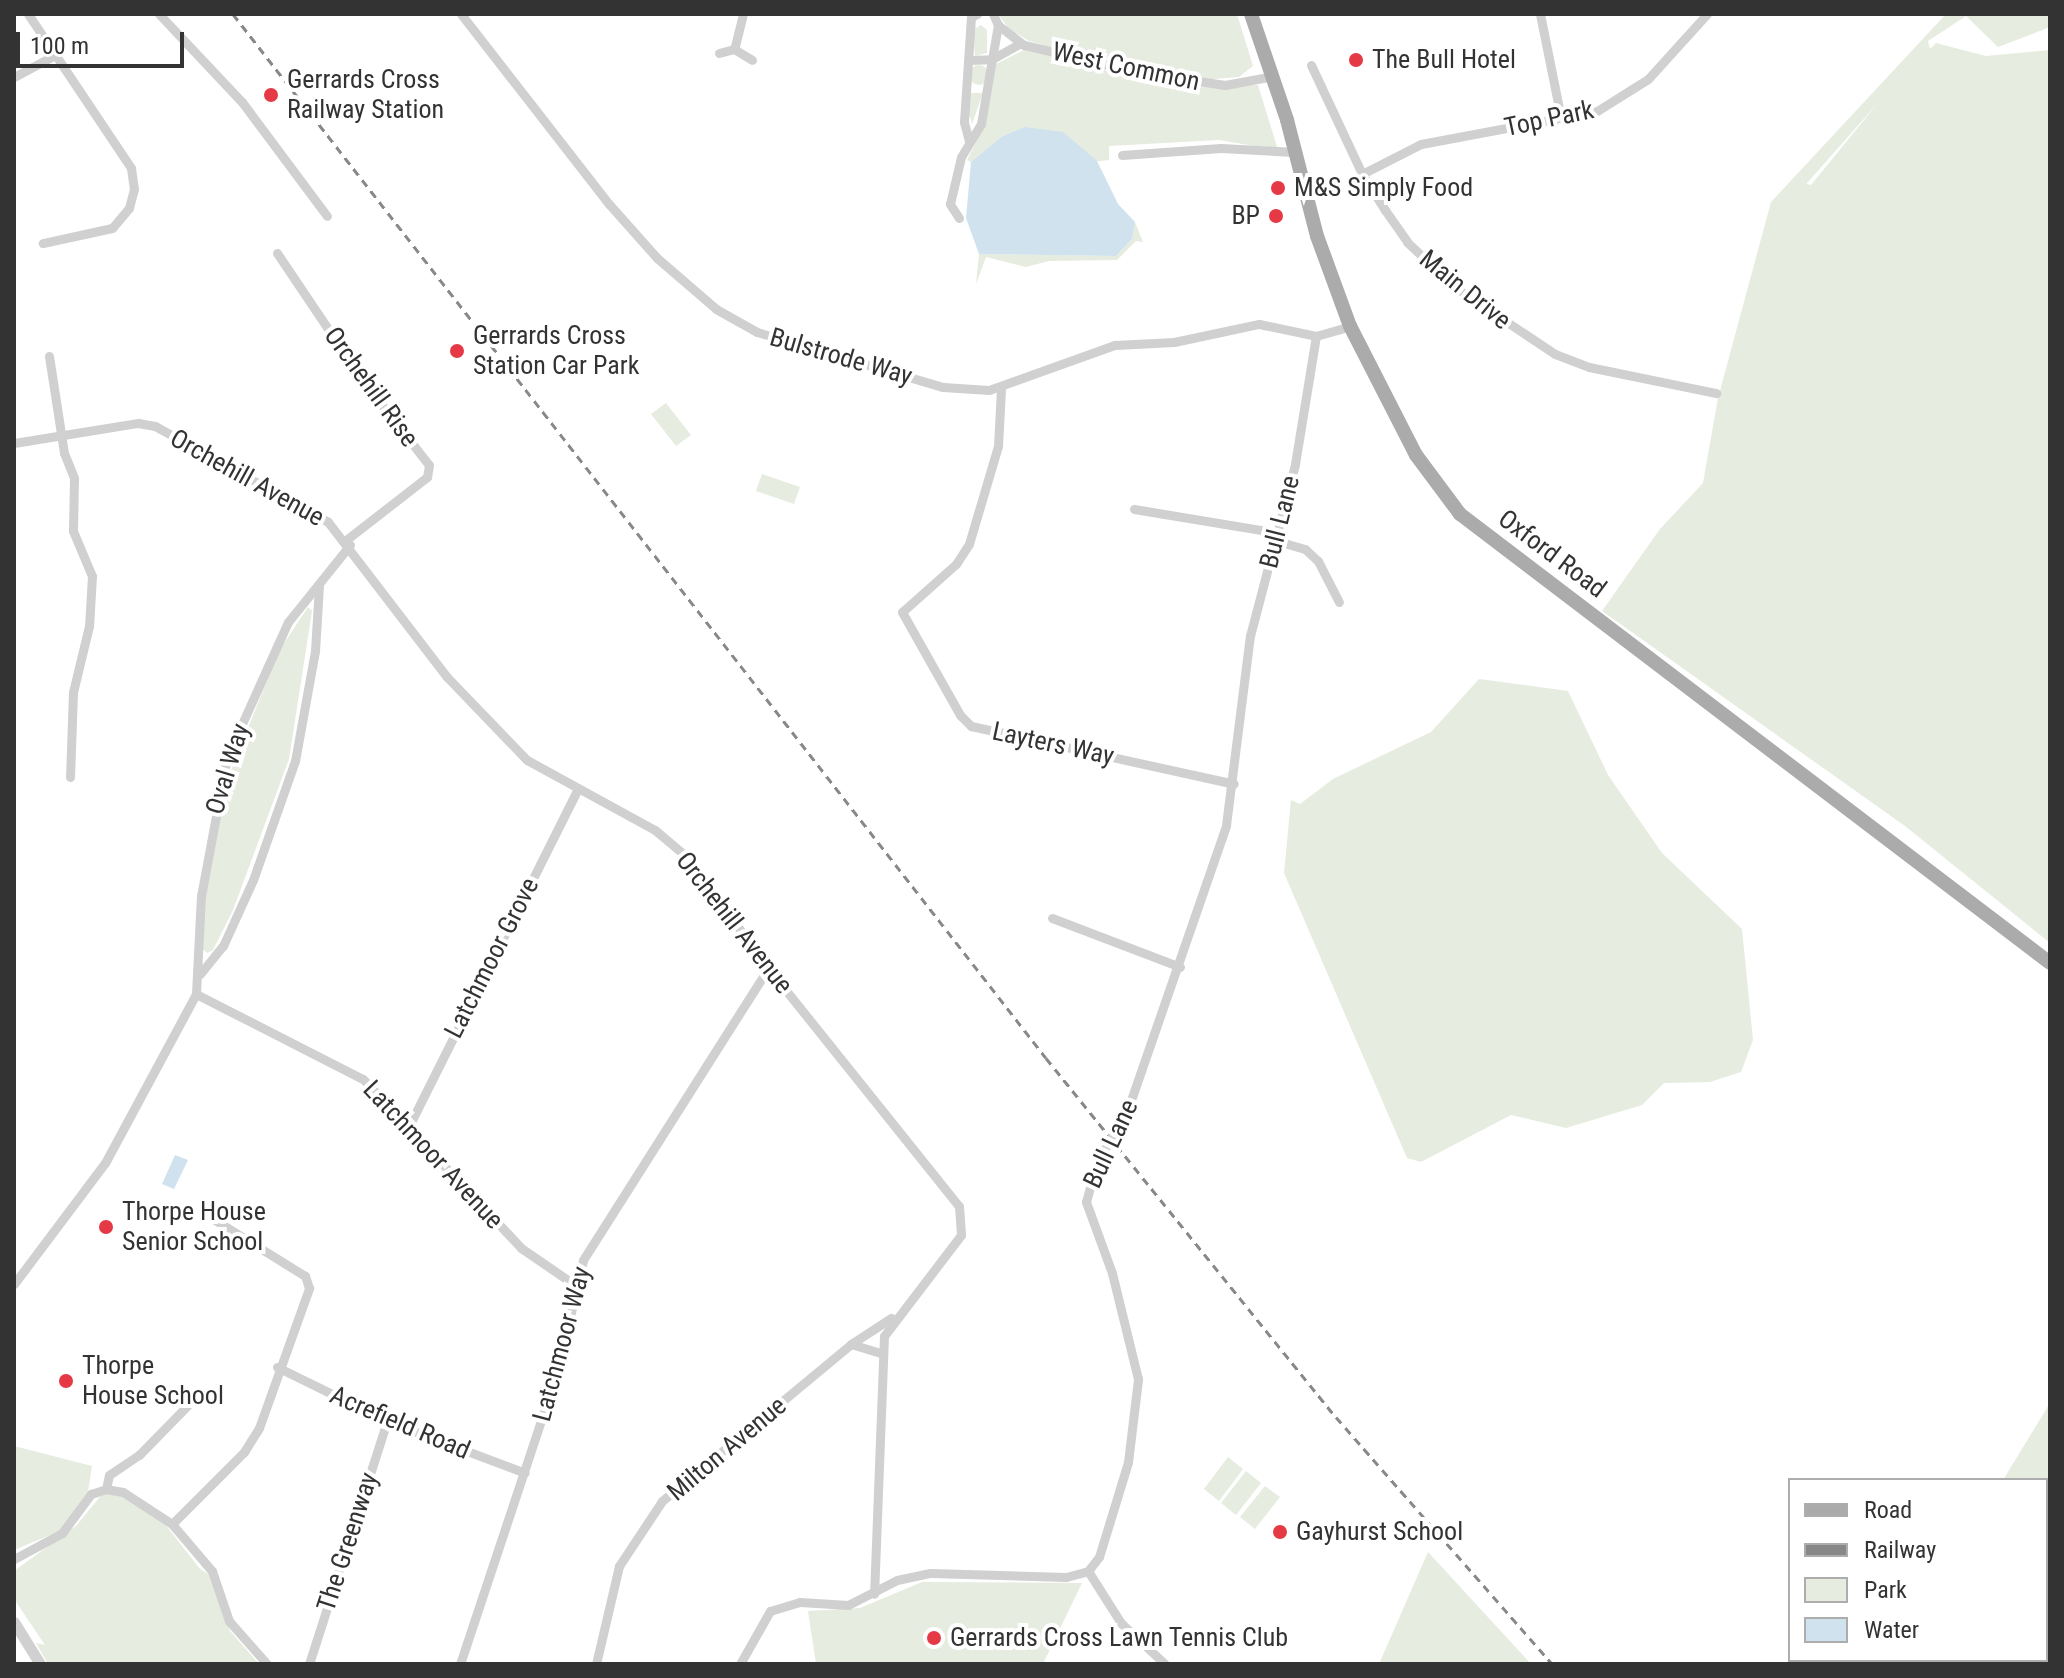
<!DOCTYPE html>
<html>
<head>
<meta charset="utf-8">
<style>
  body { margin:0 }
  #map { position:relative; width:2064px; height:1678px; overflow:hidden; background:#fff; font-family:"Roboto Condensed",sans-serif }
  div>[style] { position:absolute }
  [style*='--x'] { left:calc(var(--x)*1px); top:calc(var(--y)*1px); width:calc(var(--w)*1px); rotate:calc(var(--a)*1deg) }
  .green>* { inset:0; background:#e6ecdf }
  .round { border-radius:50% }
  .water>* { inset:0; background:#cfe2ee }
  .minor>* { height:9px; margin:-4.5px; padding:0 4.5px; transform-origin:4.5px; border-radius:4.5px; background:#d0d0d0 }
  .tertiary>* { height:11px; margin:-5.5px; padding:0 5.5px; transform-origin:5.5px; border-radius:5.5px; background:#d0d0d0 }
  .primary>* { height:14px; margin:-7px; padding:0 7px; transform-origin:7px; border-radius:7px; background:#ababab }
  .rail>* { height:3px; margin-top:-1.5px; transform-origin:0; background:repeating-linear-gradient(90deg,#888 0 8px,transparent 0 14px) }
  .minor-bridge>* { height:9px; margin:-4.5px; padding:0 4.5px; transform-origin:4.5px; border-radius:4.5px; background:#d0d0d0 }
  .dots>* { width:22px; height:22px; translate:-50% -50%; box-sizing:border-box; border:4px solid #fff; border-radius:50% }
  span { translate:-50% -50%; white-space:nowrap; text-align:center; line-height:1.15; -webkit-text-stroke:8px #fff; paint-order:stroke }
  .poi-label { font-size:26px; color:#333 }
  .left { translate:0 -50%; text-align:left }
  .right { translate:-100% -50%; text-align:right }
  .street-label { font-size:26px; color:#333 }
  .frame { position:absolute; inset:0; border:16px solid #333; pointer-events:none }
  .legend { position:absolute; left:1788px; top:1478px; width:260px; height:184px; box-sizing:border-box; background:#fff; border:2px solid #adadad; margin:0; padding:10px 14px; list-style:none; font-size:24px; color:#333 }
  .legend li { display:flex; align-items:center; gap:16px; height:40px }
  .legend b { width:40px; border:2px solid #adadad }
  .scale { position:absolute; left:16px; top:32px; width:168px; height:36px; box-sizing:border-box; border:4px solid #333; border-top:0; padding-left:10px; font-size:24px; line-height:28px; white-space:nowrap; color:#333; -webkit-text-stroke:6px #fff; paint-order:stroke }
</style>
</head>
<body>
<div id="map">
  <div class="green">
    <div style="clip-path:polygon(998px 14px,1237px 14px,1253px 66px,1239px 77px,1201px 80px,1128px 66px,1118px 59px,1084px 57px,1029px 41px,1009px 29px)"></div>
    <div style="clip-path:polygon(evenodd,1946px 14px,2050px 14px,2050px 27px,1998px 47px,1966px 16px,1928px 41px,1930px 49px,1936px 43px,1986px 56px,2050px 50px,2050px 943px,1905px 826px,1602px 611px,1660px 529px,1703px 483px,1718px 398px,1771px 202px,1946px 14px,1878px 103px,1811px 185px,1807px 184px,1807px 183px,1878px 103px)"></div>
    <div style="clip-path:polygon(981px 25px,987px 30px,987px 53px,975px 56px,973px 30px)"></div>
    <div style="clip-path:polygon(1024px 50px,1196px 87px,1258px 85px,1278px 150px,1219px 140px,1109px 146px,1109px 160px,1092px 162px,1024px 127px,1001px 137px,971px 162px,967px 160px,986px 123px,996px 64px)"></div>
    <div class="round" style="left:969px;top:65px;width:20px;height:20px"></div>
    <div style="clip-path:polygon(969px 93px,983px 93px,972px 124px,967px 106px)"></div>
    <div style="clip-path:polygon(1135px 222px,1143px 242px,1136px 241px,1117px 260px,1049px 261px,1026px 267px,986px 257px,976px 284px,979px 254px,1116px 256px,1132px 239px)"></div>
    <div style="clip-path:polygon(666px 403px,691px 435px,676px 446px,651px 414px)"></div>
    <div style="clip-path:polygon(762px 474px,800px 487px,794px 504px,756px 491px)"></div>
    <div style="clip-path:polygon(308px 607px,312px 611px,289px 759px,233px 910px,213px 950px,207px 953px,202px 948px,204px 901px,225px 785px,279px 651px)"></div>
    <div style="clip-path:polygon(1479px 679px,1568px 691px,1608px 775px,1662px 853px,1742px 929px,1753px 1040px,1741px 1072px,1710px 1082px,1664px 1083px,1642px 1105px,1566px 1128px,1511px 1115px,1421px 1162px,1407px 1158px,1284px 873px,1291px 800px,1300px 804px,1333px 779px,1431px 732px)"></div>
    <div style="clip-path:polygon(2050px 1403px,2050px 1664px,1892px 1664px,2046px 1660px,2046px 1480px,2003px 1480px)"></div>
    <div style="clip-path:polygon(14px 1446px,92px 1466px,88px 1492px,60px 1531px,14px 1550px)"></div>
    <div style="clip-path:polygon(1228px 1457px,1243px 1469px,1219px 1501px,1204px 1489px)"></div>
    <div style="clip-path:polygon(1246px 1471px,1261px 1483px,1236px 1515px,1221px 1503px)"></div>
    <div style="clip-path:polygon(1265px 1486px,1280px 1497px,1255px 1529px,1240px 1517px)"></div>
    <div style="clip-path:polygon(103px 1493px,120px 1494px,165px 1524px,200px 1569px,215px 1578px,230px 1631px,259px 1664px,48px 1664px,36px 1643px,45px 1645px,14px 1599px,14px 1571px,76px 1526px)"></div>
    <div style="clip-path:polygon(1428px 1552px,1531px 1664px,1379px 1664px)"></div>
    <div style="clip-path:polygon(922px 1582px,1082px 1583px,1043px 1664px,816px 1664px,808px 1611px,860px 1608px)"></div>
  </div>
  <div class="water">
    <div style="clip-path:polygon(1024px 127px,1063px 132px,1097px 161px,1118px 204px,1135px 222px,1132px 239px,1116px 256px,979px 254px,966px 218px,971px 162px,1001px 137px)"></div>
    <div style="clip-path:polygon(175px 1155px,188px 1160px,174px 1189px,162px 1184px)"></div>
  </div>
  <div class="minor">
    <div style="--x:28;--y:14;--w:185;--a:56.2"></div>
    <div style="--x:131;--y:168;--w:21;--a:82"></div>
    <div style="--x:134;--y:189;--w:20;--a:105"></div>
    <div style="--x:129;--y:208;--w:26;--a:130"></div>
    <div style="--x:112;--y:228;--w:71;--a:167.7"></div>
    <div style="--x:159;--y:14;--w:121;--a:46.7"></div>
    <div style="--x:242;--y:102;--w:142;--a:53.3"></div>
    <div style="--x:461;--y:14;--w:241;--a:52.1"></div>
    <div style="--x:609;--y:204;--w:72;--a:48.4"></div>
    <div style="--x:657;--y:258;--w:78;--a:40.8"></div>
    <div style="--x:716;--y:309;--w:47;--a:29.3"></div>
    <div style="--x:757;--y:332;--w:194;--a:16.5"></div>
    <div style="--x:943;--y:387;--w:46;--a:3.7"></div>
    <div style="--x:989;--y:390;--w:134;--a:-19.7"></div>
    <div style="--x:1115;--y:345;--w:59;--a:-2.9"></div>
    <div style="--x:1174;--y:342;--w:87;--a:-12"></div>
    <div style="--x:1259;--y:324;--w:58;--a:11.9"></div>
    <div style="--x:1316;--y:336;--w:35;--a:-16"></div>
    <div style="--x:743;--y:14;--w:36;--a:104"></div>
    <div style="--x:734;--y:49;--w:21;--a:31"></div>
    <div style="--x:993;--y:14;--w:12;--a:66"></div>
    <div style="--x:998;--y:25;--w:33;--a:38"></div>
    <div style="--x:1024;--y:45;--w:129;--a:13"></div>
    <div style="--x:1150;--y:74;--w:76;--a:8.3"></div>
    <div style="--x:1225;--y:85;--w:49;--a:-10.6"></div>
    <div style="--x:1540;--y:14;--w:106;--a:78.6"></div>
    <div style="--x:719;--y:53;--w:16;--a:-15"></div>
    <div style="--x:969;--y:60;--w:23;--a:-2"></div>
    <div style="--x:992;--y:59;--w:35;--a:-80"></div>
    <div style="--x:1311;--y:65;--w:120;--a:64.9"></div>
    <div style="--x:1362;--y:174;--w:43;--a:57.4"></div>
    <div style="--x:1385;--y:210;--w:39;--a:55"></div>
    <div style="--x:1407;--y:242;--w:67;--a:43.2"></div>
    <div style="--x:1456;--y:288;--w:119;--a:33.7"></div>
    <div style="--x:1555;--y:354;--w:36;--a:21"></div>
    <div style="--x:1589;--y:367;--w:130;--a:11.6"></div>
    <div style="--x:14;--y:77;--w:47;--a:-28.2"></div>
    <div style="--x:969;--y:141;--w:20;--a:-105"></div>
    <div style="--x:964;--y:122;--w:105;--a:-86.2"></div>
    <div style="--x:971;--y:17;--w:7;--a:-27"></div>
    <div style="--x:1122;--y:155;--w:99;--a:-4"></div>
    <div style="--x:1221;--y:148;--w:74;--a:3.1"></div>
    <div style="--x:1362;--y:174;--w:66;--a:-27"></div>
    <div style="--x:1421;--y:144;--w:179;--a:-10.6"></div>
    <div style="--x:1597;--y:111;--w:60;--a:-32.1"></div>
    <div style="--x:1648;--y:79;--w:88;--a:-47.8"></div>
    <div style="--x:959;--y:218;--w:17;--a:-123"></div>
    <div style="--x:950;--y:204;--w:48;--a:-76.8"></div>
    <div style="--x:961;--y:157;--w:39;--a:-59"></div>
    <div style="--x:981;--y:124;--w:66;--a:-80.4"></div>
    <div style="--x:992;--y:59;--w:33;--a:-29"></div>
    <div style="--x:277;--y:253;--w:151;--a:56.1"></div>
    <div style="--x:361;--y:378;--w:110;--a:52"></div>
    <div style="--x:429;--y:465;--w:12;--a:99"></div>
    <div style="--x:427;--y:477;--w:103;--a:142.1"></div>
    <div style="--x:49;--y:356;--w:98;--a:81.2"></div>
    <div style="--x:64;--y:453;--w:27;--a:68"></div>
    <div style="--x:74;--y:478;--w:53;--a:91.1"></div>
    <div style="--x:73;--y:531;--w:49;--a:67.1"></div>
    <div style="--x:92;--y:576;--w:50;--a:93.4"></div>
    <div style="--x:89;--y:626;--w:68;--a:103.6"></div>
    <div style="--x:73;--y:692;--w:85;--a:92"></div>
    <div style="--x:1001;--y:389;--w:57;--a:93"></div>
    <div style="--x:998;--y:446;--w:102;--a:106.5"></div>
    <div style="--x:969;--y:544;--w:24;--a:123"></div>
    <div style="--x:956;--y:564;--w:72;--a:138.4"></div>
    <div style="--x:902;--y:612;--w:118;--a:60.6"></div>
    <div style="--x:960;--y:715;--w:16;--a:45"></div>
    <div style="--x:971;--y:726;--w:269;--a:12.4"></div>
    <div style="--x:14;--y:443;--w:126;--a:-9.2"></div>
    <div style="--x:138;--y:423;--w:17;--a:10"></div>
    <div style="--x:155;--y:426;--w:198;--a:29"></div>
    <div style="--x:328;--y:522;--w:195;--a:52.5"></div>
    <div style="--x:447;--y:677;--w:115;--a:46.1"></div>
    <div style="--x:527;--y:760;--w:146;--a:28.7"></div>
    <div style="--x:655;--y:830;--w:42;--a:40.2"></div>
    <div style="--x:687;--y:857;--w:137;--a:53.9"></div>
    <div style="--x:768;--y:968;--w:305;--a:51.3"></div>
    <div style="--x:959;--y:1206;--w:29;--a:86"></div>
    <div style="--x:961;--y:1235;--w:127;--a:127.3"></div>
    <div style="--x:884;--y:1336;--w:258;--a:92.2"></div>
    <div style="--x:1134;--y:509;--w:147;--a:9.4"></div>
    <div style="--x:1277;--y:541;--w:29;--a:16"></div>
    <div style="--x:1305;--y:549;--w:18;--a:43"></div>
    <div style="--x:1318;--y:561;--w:46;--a:62.9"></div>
    <div style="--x:1052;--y:918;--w:137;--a:20.9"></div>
    <div style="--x:200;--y:974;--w:36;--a:-51"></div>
    <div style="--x:223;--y:946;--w:72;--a:-65.6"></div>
    <div style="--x:253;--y:880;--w:126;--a:-70.6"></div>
    <div style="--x:295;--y:761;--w:112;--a:-79.7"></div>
    <div style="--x:315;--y:651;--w:66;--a:-86.5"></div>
    <div style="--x:196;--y:994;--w:187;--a:27"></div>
    <div style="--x:363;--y:1079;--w:231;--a:46.9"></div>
    <div style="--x:521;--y:1248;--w:65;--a:34.4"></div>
    <div style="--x:1130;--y:1103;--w:294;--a:-70.9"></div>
    <div style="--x:1226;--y:825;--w:191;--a:-82.8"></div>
    <div style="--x:1250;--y:636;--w:178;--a:-75.3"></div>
    <div style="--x:1295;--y:464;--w:130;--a:-80.7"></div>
    <div style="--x:408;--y:1128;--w:379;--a:-63.4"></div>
    <div style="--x:14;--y:1284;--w:151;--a:-53.1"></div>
    <div style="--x:105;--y:1163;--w:192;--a:-61.7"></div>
    <div style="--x:196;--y:994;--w:98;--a:-87.1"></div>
    <div style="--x:201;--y:896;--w:141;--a:-79.4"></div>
    <div style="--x:227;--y:757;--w:148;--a:-65.7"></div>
    <div style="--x:288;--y:622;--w:99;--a:-51.2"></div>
    <div style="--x:851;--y:1344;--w:30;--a:17"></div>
    <div style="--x:277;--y:1367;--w:123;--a:26.1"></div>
    <div style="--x:387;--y:1421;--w:147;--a:20.6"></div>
    <div style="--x:106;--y:1489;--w:14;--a:-78"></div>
    <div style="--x:109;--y:1475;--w:36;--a:-34"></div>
    <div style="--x:139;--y:1455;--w:69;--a:-45.6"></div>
    <div style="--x:172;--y:1524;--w:102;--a:-45"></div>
    <div style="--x:244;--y:1452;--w:28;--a:-58"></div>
    <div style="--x:259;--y:1428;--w:149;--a:-70.3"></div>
    <div style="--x:309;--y:1288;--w:13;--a:-108"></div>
    <div style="--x:305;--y:1276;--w:110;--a:-148.1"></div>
    <div style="--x:14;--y:1559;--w:55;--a:-28.4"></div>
    <div style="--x:62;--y:1533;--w:49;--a:-53.4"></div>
    <div style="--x:91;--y:1494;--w:16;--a:-18"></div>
    <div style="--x:106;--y:1489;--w:17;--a:10"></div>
    <div style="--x:123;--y:1492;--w:59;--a:33.1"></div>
    <div style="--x:172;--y:1524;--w:62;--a:49.6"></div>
    <div style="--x:212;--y:1571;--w:53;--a:71.2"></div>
    <div style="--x:229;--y:1621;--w:57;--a:48.5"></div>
    <div style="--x:1088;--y:1571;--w:62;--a:57.6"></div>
    <div style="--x:1121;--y:1623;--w:60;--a:43"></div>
    <div style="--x:309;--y:1664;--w:255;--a:-72.2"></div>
    <div style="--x:460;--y:1664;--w:307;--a:-71.6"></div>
    <div style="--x:557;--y:1373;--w:116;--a:-77"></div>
    <div style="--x:583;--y:1260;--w:346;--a:-57.6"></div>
    <div style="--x:596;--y:1664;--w:101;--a:-76.8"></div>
    <div style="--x:619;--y:1566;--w:78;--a:-56.5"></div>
    <div style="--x:662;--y:1501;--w:246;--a:-39.7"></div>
    <div style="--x:851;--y:1344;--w:48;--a:-33"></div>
    <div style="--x:740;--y:1664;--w:61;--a:-60.5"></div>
    <div style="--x:770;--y:1611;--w:31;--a:-17"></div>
    <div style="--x:800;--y:1602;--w:48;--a:3.6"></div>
    <div style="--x:848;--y:1605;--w:55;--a:-27"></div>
    <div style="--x:897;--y:1580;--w:34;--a:-12"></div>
    <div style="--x:930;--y:1573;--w:136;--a:1.7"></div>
    <div style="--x:1066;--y:1577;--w:23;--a:-15"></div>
    <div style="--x:1088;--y:1571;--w:18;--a:-52"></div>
    <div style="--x:1099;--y:1557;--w:99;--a:-73"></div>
    <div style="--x:1128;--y:1462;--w:84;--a:-83.1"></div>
    <div style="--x:1138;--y:1379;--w:109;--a:-103.8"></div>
    <div style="--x:1112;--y:1273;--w:76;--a:-110.1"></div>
    <div style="--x:1086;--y:1202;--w:38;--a:-75"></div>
  </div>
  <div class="tertiary">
    <div style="--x:14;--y:1622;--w:49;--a:58.2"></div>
  </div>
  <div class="primary">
    <div style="--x:1251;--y:14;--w:112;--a:71.2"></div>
    <div style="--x:1287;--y:120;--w:120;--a:75.5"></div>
    <div style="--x:1317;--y:236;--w:96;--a:69.9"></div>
    <div style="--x:1350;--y:326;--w:145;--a:62.9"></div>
    <div style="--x:1416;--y:455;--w:74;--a:53.3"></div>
    <div style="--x:1460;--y:514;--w:741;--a:37.27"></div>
  </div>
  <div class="rail">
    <div style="--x:233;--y:14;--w:1323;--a:52.09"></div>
    <div style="--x:1046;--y:1058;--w:461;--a:51.1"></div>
    <div style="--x:1336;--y:1417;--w:328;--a:48.8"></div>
  </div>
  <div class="minor-bridge">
    <div style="--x:1096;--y:1165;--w:71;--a:-61.3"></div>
  </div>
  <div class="dots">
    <div style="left:1356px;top:60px;background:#e63946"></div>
    <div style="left:271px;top:95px;background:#e63946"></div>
    <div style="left:1278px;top:188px;background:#e63946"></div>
    <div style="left:1276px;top:216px;background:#e63946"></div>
    <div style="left:457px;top:351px;background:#e63946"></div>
    <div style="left:106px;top:1227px;background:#e63946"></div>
    <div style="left:66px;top:1381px;background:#e63946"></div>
    <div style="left:1280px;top:1532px;background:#e63946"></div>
    <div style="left:934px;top:1638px;background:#e63946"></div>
  </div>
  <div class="poi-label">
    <span class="left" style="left:1372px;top:60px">The Bull Hotel</span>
    <span class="left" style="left:287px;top:95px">Gerrards Cross<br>Railway Station</span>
    <span class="left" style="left:1294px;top:188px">M&amp;S Simply Food</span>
    <span class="right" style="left:1260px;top:216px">BP</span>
    <span class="left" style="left:473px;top:351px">Gerrards Cross<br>Station Car Park</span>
    <span class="left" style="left:122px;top:1227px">Thorpe House<br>Senior School</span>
    <span class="left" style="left:82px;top:1381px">Thorpe<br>House School</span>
    <span class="left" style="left:1296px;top:1532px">Gayhurst School</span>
    <span class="left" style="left:950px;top:1638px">Gerrards Cross Lawn Tennis Club</span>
  </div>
  <div class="street-label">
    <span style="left:1126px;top:67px;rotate:12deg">West Common</span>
    <span style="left:1549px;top:119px;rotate:-12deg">Top Park</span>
    <span style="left:1465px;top:290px;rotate:39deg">Main Drive</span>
    <span style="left:841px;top:357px;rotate:16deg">Bulstrode Way</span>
    <span style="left:371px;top:387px;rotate:54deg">Orchehill Rise</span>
    <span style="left:247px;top:478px;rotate:29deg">Orchehill Avenue</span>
    <span style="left:1280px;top:522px;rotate:-76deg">Bull Lane</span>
    <span style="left:1552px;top:554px;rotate:37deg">Oxford Road</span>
    <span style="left:1053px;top:744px;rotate:12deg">Layters Way</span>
    <span style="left:228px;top:769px;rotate:-73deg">Oval Way</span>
    <span style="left:734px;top:923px;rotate:52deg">Orchehill Avenue</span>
    <span style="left:492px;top:958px;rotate:-63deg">Latchmoor Grove</span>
    <span style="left:1111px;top:1144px;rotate:-65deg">Bull Lane</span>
    <span style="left:433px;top:1155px;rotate:47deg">Latchmoor Avenue</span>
    <span style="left:562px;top:1344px;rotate:-75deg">Latchmoor Way</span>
    <span style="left:400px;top:1423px;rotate:23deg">Acrefield Road</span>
    <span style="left:727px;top:1449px;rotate:-40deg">Milton Avenue</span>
    <span style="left:348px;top:1542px;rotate:-72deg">The Greenway</span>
  </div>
  <div class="frame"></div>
  <ul class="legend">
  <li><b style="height:10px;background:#ababab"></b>Road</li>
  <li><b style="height:10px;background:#888"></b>Railway</li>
  <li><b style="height:22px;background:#e6ecdf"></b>Park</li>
  <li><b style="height:22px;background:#cfe2ee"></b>Water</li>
  </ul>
  <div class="scale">100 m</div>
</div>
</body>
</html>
